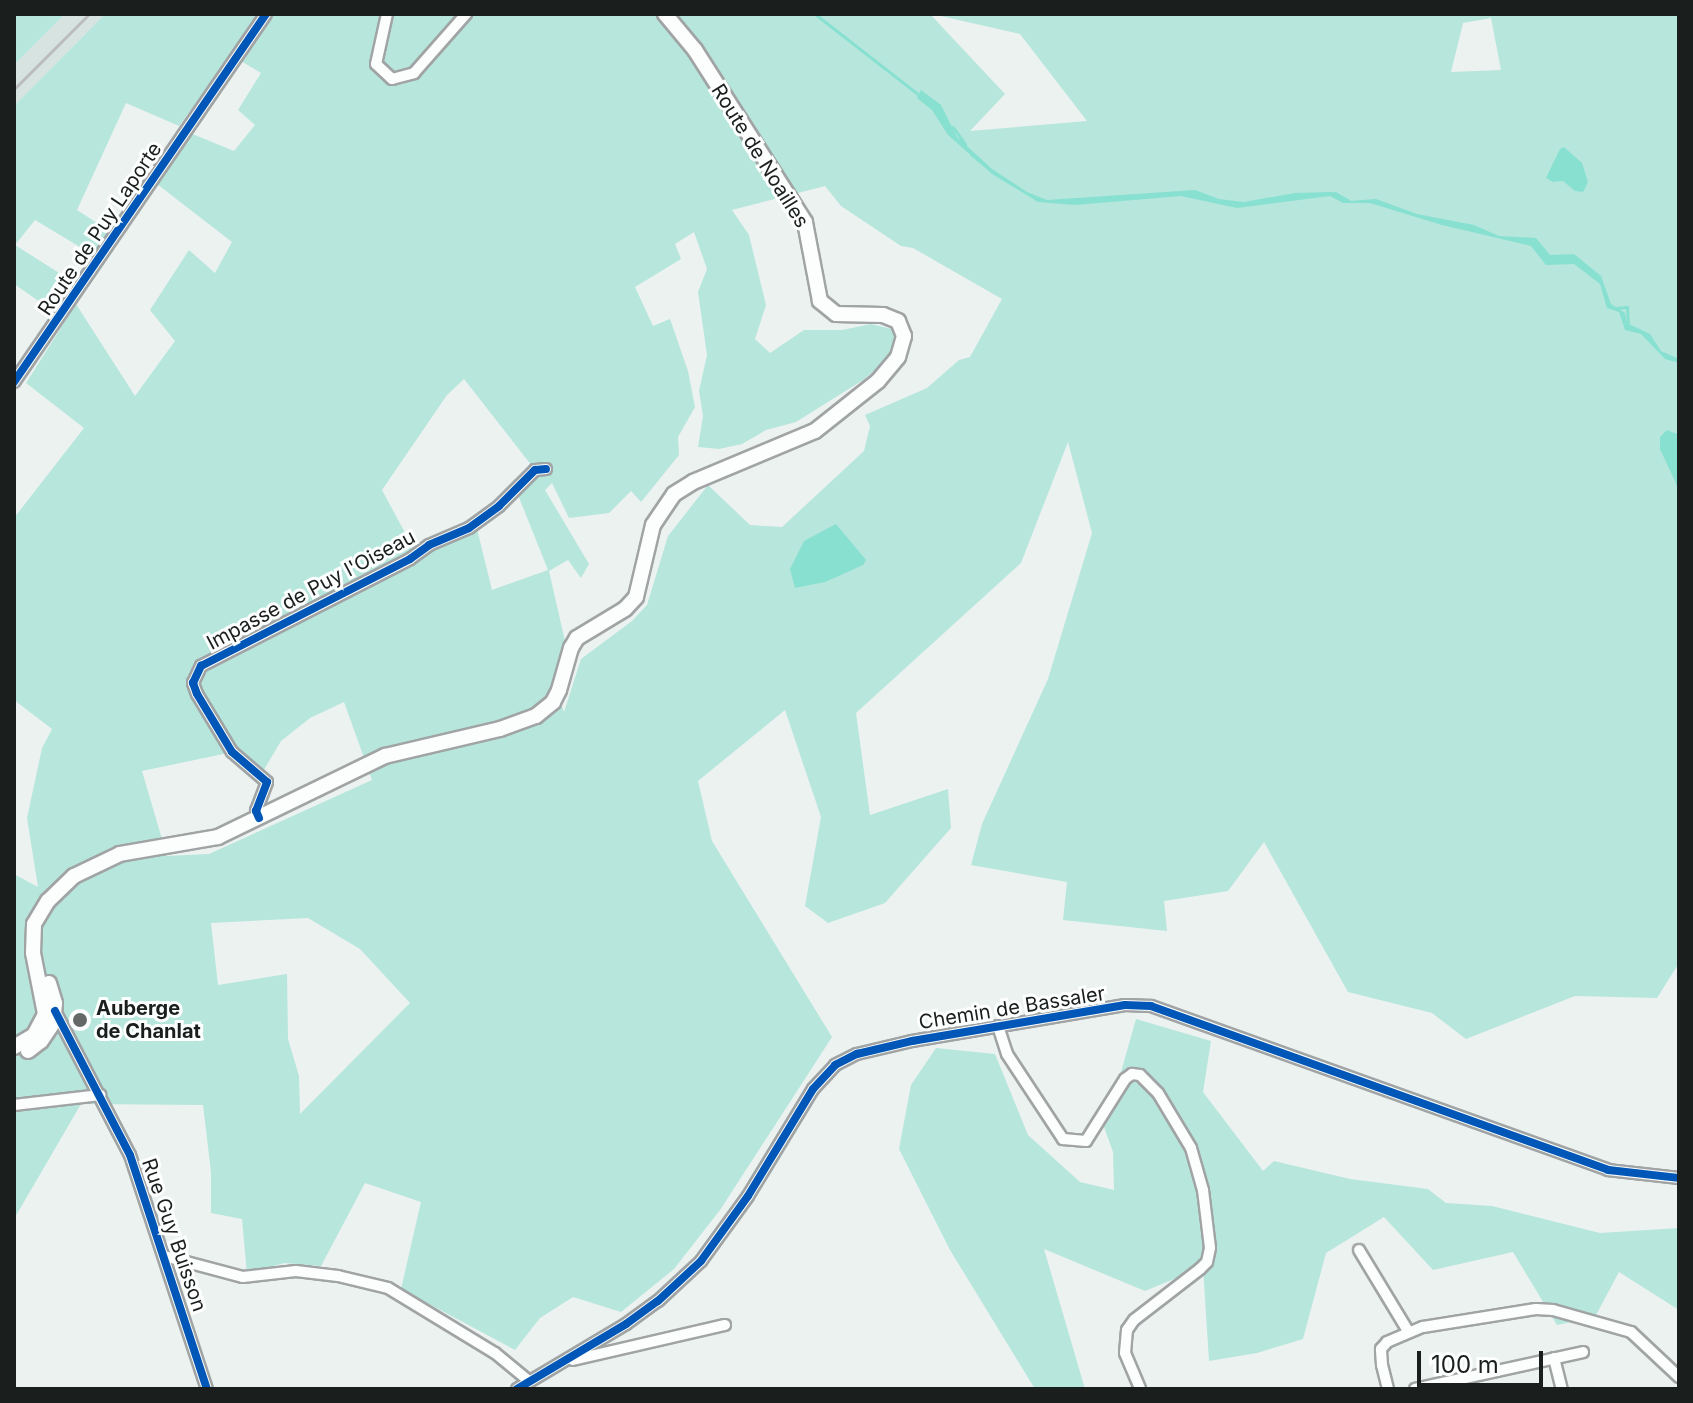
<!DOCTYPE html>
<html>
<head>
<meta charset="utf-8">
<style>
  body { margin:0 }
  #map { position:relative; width:1693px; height:1403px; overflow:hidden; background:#ecf2f0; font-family:Inter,sans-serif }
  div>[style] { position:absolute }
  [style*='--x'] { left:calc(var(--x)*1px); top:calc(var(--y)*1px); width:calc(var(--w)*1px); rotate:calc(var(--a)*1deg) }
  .built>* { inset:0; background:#d7e3e0 }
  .green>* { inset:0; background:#b7e6dd }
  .water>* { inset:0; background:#88e0d0 }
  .stream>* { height:3px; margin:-1.5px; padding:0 1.5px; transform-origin:1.5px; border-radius:1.5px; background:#88e0d0 }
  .roads { filter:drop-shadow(2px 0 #a1a4a4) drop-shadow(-2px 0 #a1a4a4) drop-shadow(0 2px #a1a4a4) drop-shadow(0 -2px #a1a4a4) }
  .street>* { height:10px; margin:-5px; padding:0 5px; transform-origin:5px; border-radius:5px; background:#fcfdfd }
  .secondary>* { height:14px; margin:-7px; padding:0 7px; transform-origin:7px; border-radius:7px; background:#fcfdfd }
  .rail>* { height:3px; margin:-1.5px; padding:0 1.5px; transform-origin:1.5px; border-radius:1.5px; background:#bcbcbc }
  .cycleway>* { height:8px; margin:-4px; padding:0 4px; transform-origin:4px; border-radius:4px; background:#0057b8 }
  .dots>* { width:22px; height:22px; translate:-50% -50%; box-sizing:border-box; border:4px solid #fdfffe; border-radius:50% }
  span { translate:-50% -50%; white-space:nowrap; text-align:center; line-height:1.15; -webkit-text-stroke:6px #fdfffe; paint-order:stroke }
  .street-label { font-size:20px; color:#1a1e1d }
  .poi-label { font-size:20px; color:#1a1e1d; font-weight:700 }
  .left { translate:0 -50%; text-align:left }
  .frame { position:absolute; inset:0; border:16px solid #1a1e1d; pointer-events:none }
  .scale { position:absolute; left:1417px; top:1351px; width:126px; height:36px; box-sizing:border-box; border:4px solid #1a1e1d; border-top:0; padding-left:10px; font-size:24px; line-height:28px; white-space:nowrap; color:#1a1e1d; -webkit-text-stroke:6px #fdfffe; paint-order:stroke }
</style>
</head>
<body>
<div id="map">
  <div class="built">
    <div style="clip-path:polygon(65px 14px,105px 14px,14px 106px,14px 65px)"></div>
  </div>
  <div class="green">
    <div style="clip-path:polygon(14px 14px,65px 14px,14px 65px)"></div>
    <div style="clip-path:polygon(evenodd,105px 14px,930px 14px,1005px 94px,970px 131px,1087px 121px,1020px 34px,932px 14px,1679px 14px,1679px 963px,1657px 998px,1575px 996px,1466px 1039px,1432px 1013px,1348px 992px,1264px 842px,1228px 891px,1164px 901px,1167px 931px,1063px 920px,1067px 882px,971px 865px,982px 824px,1048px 679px,1092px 533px,1068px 442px,1021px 563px,856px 713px,870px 815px,948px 789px,951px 828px,885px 903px,828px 923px,805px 906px,821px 817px,785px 710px,698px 781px,712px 841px,832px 1037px,720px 1210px,674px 1269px,621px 1312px,573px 1297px,540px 1318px,515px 1350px,401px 1289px,421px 1202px,365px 1183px,321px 1266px,284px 1263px,247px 1274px,242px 1219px,211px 1213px,211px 1172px,203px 1105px,81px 1104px,14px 1219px,14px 874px,38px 887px,27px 818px,42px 748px,52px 729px,14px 700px,14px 518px,84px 428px,26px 383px,76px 304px,135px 396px,175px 341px,150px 310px,189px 250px,215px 273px,232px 242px,157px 184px,190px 133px,234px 151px,255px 125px,238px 110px,261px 73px,231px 55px,179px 126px,126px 103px,77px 210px,111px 232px,95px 256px,35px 220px,15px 245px,75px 283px,56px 313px,14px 284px,14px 106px,105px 14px,1491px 18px,1501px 70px,1451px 72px,1463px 23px,1491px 18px,105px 14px,825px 186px,841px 206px,901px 246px,913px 248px,1002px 299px,970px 357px,959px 360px,927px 388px,865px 415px,870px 426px,864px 451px,782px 527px,750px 525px,708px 485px,668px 536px,647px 605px,632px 621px,581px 659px,564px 712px,555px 688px,565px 641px,549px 571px,568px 560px,581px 578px,589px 564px,545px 490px,552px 483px,569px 518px,609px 513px,631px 491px,641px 502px,679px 455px,678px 437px,695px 407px,688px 371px,670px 319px,653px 326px,635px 287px,681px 259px,675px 244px,694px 232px,707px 269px,698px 292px,707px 355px,699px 391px,703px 416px,698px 447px,719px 449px,742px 444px,766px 430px,796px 422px,863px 380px,885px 362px,897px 345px,892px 329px,871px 324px,842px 330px,804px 330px,770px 353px,755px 339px,766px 305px,749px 235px,732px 210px,825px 186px,105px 14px,464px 379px,532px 466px,514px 485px,548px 570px,492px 590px,477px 529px,417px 555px,382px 490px,447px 395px,464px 379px,105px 14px,344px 702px,372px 780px,209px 854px,167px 856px,142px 771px,228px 753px,259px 778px,281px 741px,310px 718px,344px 702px,105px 14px,308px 918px,360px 949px,410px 1003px,300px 1114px,299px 1076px,288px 1039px,287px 974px,218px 985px,211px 923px,308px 918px)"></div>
    <div style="clip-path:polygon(1136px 1019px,1211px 1041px,1203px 1092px,1263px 1171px,1274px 1161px,1350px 1179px,1428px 1189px,1446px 1203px,1492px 1206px,1600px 1233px,1679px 1228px,1679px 1310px,1619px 1272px,1595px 1317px,1557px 1325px,1513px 1252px,1433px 1270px,1384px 1217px,1326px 1253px,1303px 1339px,1257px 1353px,1209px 1361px,1203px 1267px,1145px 1291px,1044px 1249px,1085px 1389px,1035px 1389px,950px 1250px,899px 1149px,911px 1085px,936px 1048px,995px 1054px,1028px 1135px,1080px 1182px,1114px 1190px,1113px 1152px,1099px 1113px,1115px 1093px)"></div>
  </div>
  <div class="water">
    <div style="clip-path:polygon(921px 90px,941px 105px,957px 137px,992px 169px,1027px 192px,1047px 200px,1195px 190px,1219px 199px,1244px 202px,1295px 193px,1331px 192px,1349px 201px,1376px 199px,1417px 214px,1474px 225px,1499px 236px,1536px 238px,1550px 255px,1574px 254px,1601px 276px,1611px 304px,1625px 313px,1627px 323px,1650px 334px,1661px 351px,1679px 359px,1679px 363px,1665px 359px,1641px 334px,1625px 330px,1619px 312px,1607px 308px,1600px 284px,1574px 264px,1546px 265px,1531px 246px,1442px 225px,1370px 203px,1343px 203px,1330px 196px,1237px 208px,1181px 196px,1075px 205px,1038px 202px,992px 174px,948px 135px,932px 110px,917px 98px)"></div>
    <div style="clip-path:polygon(1564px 147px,1582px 163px,1588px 182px,1583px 192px,1575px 191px,1563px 181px,1553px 182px,1546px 178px,1560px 149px)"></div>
    <div style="clip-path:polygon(1667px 430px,1679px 435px,1679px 490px,1660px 449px,1660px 437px)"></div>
    <div style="clip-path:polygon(836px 524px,866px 560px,863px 565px,825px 582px,795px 588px,790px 569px,804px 541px)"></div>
  </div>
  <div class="stream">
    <div style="--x:815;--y:14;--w:132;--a:37.9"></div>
    <div style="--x:953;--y:127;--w:21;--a:55"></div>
    <div style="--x:971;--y:154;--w:19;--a:39"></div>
    <div style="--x:1320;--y:195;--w:15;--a:-8"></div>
    <div style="--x:1335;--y:193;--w:16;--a:30"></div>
    <div style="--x:1616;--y:308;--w:11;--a:-5"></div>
    <div style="--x:1627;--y:307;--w:17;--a:87"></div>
  </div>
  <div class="roads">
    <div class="street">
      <div style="--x:387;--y:14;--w:51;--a:102.4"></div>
      <div style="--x:376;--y:64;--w:22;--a:43"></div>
      <div style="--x:392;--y:79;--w:23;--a:-15"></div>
      <div style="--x:414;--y:73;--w:79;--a:-48.6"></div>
      <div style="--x:14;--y:382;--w:446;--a:-55.6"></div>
      <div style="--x:259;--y:818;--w:8;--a:-113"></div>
      <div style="--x:256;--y:811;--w:31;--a:-69"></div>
      <div style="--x:267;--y:782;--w:46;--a:-139.4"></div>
      <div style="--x:232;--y:752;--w:68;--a:-121.1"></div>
      <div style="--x:197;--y:694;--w:12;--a:-110"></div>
      <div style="--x:193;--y:683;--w:19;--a:-65"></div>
      <div style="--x:201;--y:666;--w:235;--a:-27.1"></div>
      <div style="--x:410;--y:559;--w:24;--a:-36"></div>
      <div style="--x:429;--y:545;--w:43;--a:-23"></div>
      <div style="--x:469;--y:528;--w:37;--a:-36"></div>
      <div style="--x:499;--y:506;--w:51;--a:-45"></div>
      <div style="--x:535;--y:470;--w:11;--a:-5"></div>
      <div style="--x:55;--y:1011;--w:162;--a:62.5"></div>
      <div style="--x:130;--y:1155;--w:246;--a:71.8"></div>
      <div style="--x:998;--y:1026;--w:29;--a:72"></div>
      <div style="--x:1007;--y:1054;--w:102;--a:56.6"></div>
      <div style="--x:1063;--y:1139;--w:23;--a:5"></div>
      <div style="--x:1086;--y:1141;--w:73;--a:-57.8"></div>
      <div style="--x:1125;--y:1079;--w:9;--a:-36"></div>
      <div style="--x:1132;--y:1074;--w:8;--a:7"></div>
      <div style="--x:1140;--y:1075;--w:25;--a:45"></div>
      <div style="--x:1158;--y:1093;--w:64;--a:59"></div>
      <div style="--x:1191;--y:1148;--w:44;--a:74.1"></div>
      <div style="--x:1203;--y:1190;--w:58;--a:83.1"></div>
      <div style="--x:1210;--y:1248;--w:14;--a:102"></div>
      <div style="--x:1207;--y:1262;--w:10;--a:135"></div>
      <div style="--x:1200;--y:1269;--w:83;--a:142.3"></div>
      <div style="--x:1134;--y:1320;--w:12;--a:125"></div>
      <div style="--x:1127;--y:1330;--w:23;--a:95"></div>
      <div style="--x:1125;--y:1353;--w:39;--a:67"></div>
      <div style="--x:14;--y:1105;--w:87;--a:-6.6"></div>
      <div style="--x:1359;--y:1250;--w:95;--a:58.8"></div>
      <div style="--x:164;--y:1256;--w:82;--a:14.9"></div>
      <div style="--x:243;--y:1277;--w:53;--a:-6.5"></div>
      <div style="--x:296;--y:1271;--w:42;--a:6.8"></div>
      <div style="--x:338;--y:1276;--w:51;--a:13.5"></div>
      <div style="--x:388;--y:1288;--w:125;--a:31.3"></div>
      <div style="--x:495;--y:1353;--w:44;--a:39.5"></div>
      <div style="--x:1554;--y:1358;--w:32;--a:76"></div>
      <div style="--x:573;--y:1360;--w:156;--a:-13"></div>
      <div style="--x:517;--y:1389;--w:127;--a:-30.8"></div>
      <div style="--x:626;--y:1324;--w:39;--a:-36"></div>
      <div style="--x:658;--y:1301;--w:59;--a:-42.9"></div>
      <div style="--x:701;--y:1261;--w:80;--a:-54.1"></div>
      <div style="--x:748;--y:1196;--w:125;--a:-58.7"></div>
      <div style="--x:813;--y:1089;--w:33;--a:-47"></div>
      <div style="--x:835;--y:1065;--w:25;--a:-27"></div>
      <div style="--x:857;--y:1054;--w:57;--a:-13.3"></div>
      <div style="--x:912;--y:1041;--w:216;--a:-9.6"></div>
      <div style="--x:1125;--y:1005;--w:26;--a:2"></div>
      <div style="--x:1151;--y:1006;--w:486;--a:19.7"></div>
      <div style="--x:1608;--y:1170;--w:71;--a:6.4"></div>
      <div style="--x:1388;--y:1389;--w:25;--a:-104"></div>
      <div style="--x:1382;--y:1365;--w:16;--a:-94"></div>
      <div style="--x:1381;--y:1349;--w:9;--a:-49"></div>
      <div style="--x:1387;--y:1342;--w:39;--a:-23"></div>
      <div style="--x:1423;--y:1327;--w:114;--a:-9.1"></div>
      <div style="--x:1536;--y:1309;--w:17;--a:3"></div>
      <div style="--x:1553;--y:1310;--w:81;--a:15.8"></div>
      <div style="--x:1631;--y:1332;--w:66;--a:43.2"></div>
      <div style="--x:1415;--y:1389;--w:172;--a:-12.4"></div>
    </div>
    <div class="secondary">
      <div style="--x:14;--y:1047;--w:23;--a:-31"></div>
      <div style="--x:34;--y:1035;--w:24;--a:-62"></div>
      <div style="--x:45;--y:1014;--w:62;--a:-101.1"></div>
      <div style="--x:33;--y:953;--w:29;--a:-88"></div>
      <div style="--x:34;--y:924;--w:27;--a:-59"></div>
      <div style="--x:48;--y:901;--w:36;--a:-44"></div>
      <div style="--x:74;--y:876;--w:51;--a:-25.6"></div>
      <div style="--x:120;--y:854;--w:99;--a:-9.8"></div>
      <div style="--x:218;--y:837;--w:186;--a:-25.9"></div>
      <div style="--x:385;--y:756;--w:118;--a:-13.2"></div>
      <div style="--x:500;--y:729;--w:38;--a:-20"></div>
      <div style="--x:536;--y:716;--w:22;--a:-39"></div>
      <div style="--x:553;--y:702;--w:13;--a:-63"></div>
      <div style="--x:559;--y:690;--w:44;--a:-74.1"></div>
      <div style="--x:571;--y:648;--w:12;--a:-59"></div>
      <div style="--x:577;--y:638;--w:56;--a:-31.1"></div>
      <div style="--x:625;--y:609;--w:16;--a:-47"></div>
      <div style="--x:636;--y:597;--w:74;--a:-76.7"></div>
      <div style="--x:653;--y:525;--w:37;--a:-56"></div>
      <div style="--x:674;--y:494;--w:22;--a:-32"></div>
      <div style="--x:693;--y:482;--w:132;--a:-22.7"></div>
      <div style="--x:815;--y:431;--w:80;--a:-38.4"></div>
      <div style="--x:878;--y:381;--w:31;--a:-50"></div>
      <div style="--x:898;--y:357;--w:22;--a:-74"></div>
      <div style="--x:904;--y:336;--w:16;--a:-112"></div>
      <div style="--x:898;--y:321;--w:16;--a:-158"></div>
      <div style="--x:883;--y:315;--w:47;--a:-178.8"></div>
      <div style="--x:836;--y:314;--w:21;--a:-141"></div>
      <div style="--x:820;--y:301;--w:80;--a:-100.8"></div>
      <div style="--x:805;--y:222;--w:204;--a:-122.6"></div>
      <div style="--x:695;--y:50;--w:47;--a:-129.8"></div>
      <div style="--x:28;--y:1051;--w:16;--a:-38"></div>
      <div style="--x:41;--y:1041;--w:22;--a:-56"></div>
      <div style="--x:53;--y:1023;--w:20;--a:-84"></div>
      <div style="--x:55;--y:1003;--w:21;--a:-107"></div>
    </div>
  </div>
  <div class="rail">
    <div style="--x:14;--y:89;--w:106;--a:-45"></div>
  </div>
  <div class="cycleway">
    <div style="--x:14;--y:382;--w:446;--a:-55.6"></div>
    <div style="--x:259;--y:818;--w:8;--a:-113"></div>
    <div style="--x:256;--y:811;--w:31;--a:-69"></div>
    <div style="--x:267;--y:782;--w:46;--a:-139.4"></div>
    <div style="--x:232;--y:752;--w:68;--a:-121.1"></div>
    <div style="--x:197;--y:694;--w:12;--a:-110"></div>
    <div style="--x:193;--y:683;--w:19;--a:-65"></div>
    <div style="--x:201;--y:666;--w:235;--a:-27.1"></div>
    <div style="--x:410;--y:559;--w:24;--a:-36"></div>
    <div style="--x:429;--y:545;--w:43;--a:-23"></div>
    <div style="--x:469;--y:528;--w:37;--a:-36"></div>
    <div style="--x:499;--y:506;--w:51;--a:-45"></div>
    <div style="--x:535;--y:470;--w:11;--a:-5"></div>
    <div style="--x:55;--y:1011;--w:162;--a:62.5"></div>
    <div style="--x:130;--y:1155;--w:246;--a:71.8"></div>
    <div style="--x:517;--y:1389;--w:127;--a:-30.8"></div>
    <div style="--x:626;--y:1324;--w:39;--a:-36"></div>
    <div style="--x:658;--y:1301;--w:59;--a:-42.9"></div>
    <div style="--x:701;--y:1261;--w:80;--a:-54.1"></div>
    <div style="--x:748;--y:1196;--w:125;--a:-58.7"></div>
    <div style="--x:813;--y:1089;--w:33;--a:-47"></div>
    <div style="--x:835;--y:1065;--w:25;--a:-27"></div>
    <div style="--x:857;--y:1054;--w:57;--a:-13.3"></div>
    <div style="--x:912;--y:1041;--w:216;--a:-9.6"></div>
    <div style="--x:1125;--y:1005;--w:26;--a:2"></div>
    <div style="--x:1151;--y:1006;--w:486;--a:19.7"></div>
    <div style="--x:1608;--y:1170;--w:71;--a:6.4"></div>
  </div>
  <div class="dots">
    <div style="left:80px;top:1020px;background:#646867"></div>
  </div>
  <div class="street-label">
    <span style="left:760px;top:156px;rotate:58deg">Route de Noailles</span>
    <span style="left:100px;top:229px;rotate:-56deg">Route de Puy Laporte</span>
    <span style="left:311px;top:590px;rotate:-28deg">Impasse de Puy l'Oiseau</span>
    <span style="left:1012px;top:1008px;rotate:-9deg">Chemin de Bassaler</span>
    <span style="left:174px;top:1235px;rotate:71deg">Rue Guy Buisson</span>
  </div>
  <div class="poi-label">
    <span class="left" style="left:96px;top:1020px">Auberge<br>de Chanlat</span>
  </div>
  <div class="frame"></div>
  <div class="scale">100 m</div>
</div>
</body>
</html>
